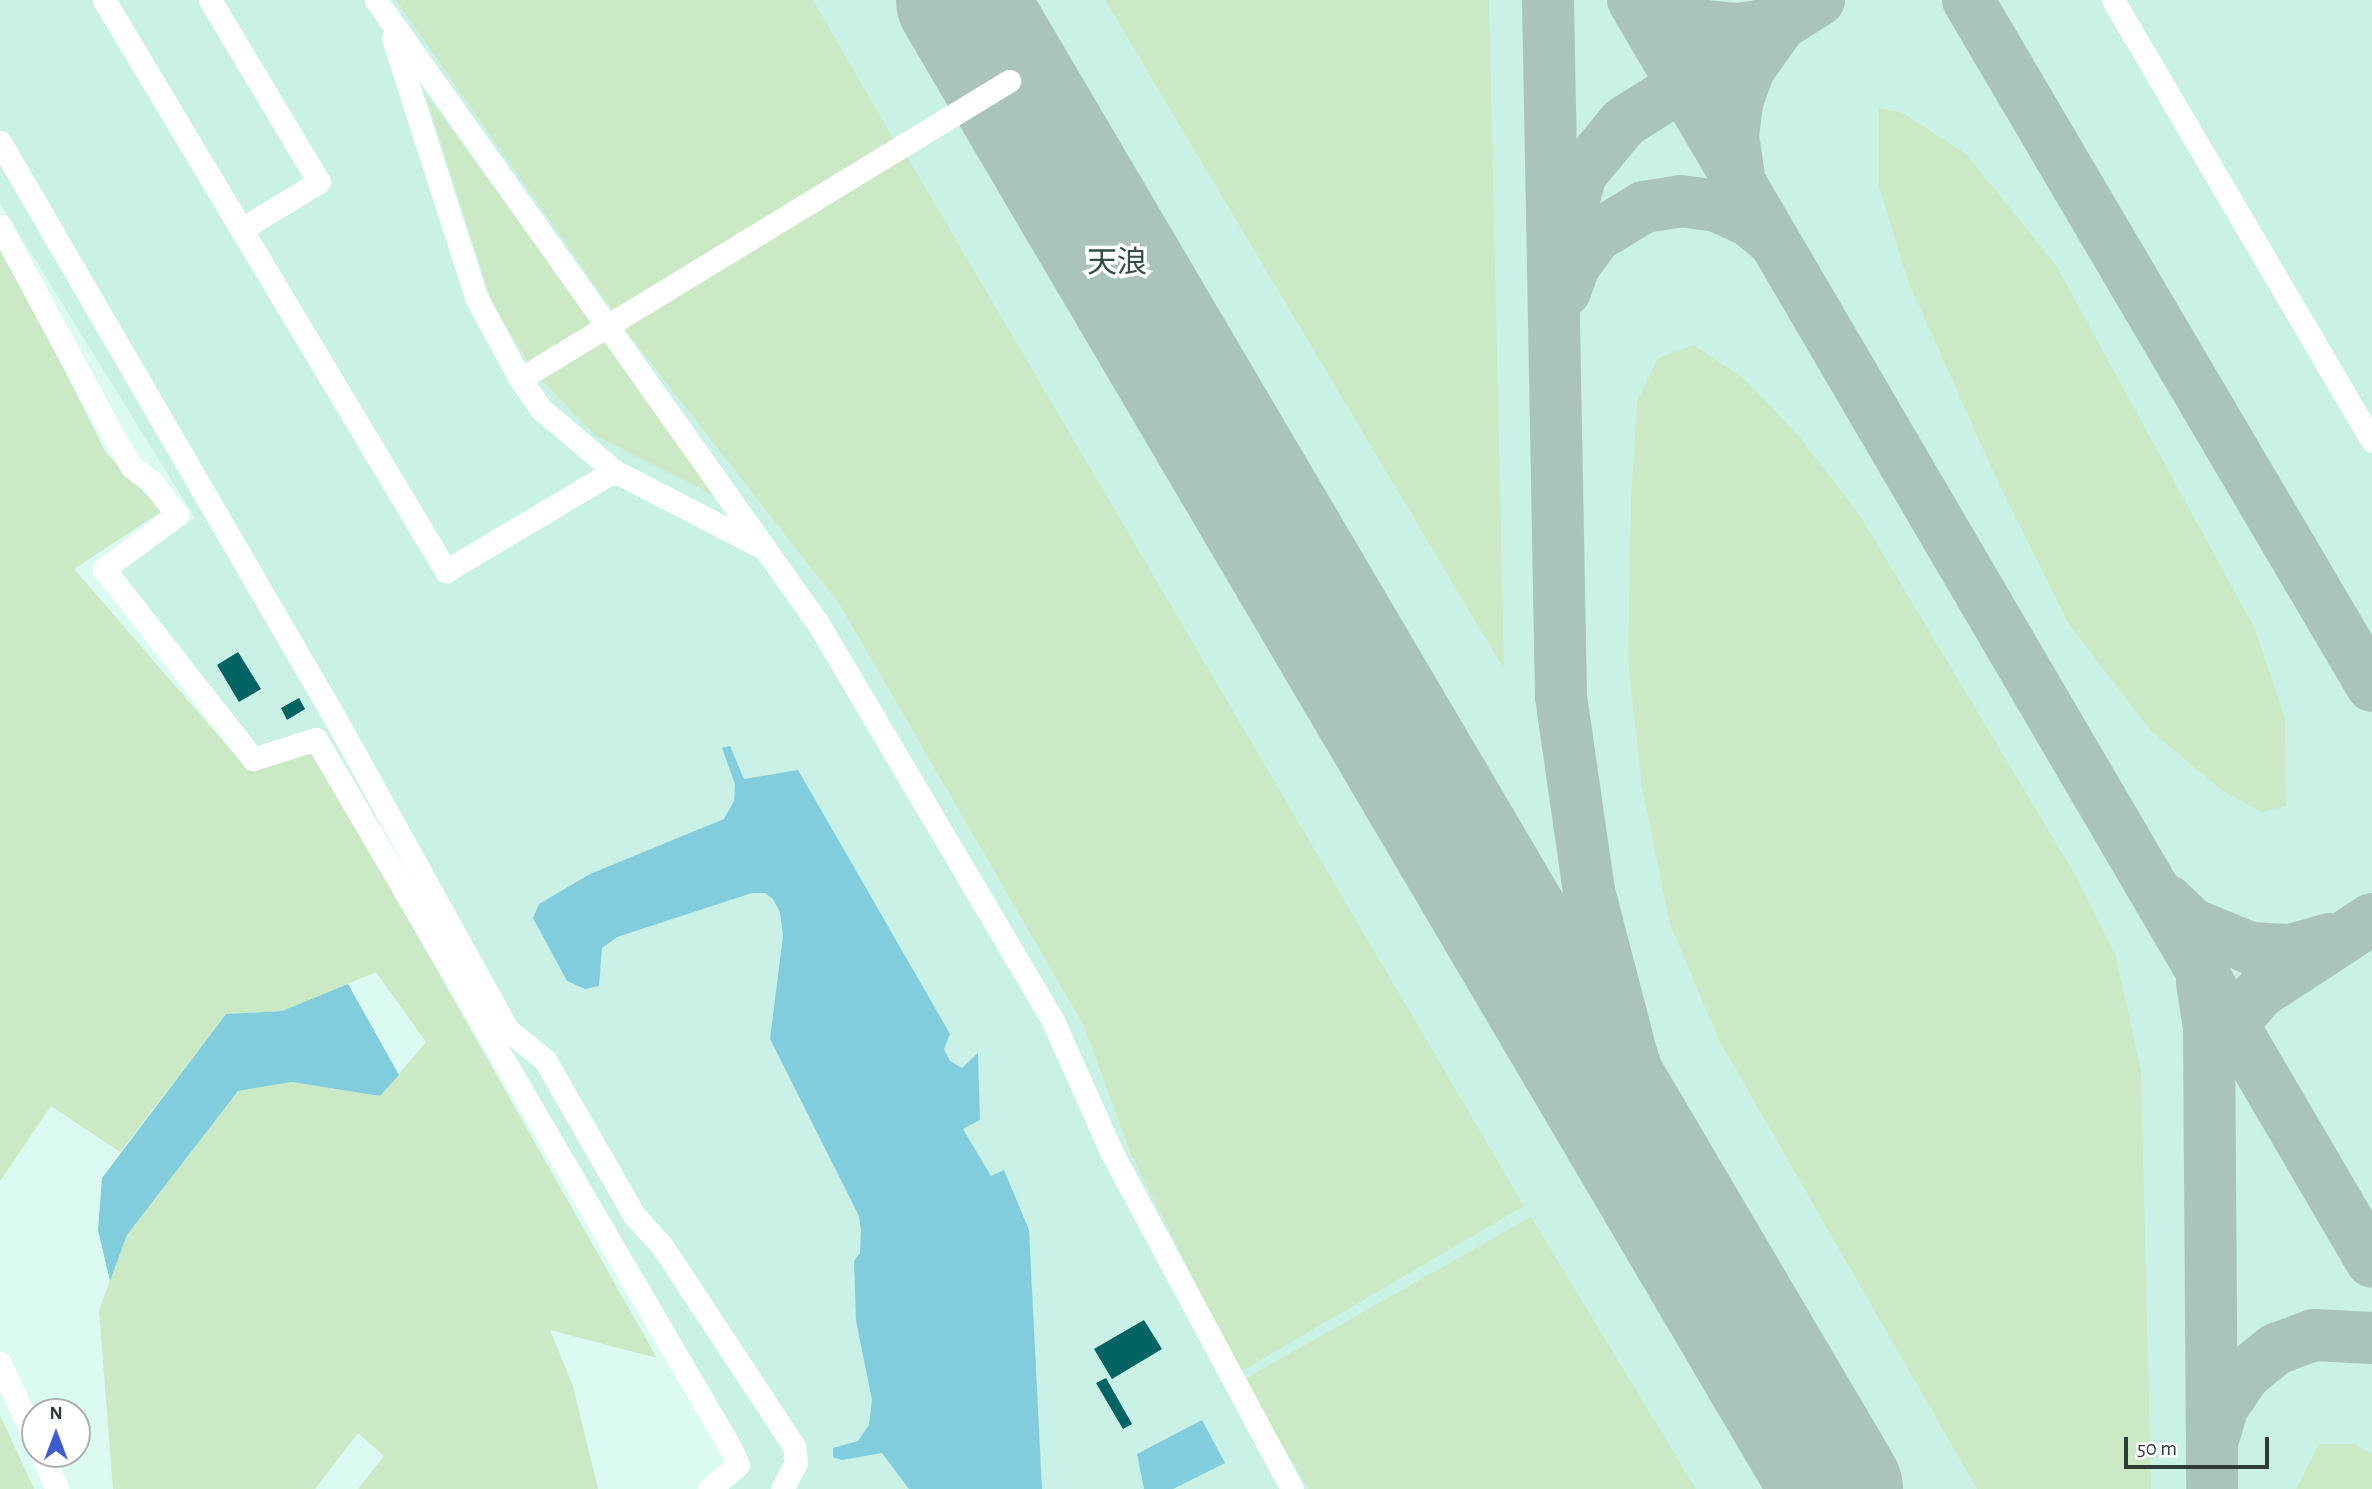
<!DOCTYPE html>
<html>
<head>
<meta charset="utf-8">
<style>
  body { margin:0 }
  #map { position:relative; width:2372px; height:1489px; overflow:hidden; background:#dbfaf1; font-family:"Alegreya Sans","Noto Sans JP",sans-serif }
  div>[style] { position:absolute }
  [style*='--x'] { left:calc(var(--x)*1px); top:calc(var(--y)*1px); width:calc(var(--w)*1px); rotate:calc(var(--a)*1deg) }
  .built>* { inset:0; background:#c9f1e6 }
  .green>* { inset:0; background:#cce9c5 }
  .water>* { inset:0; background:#82cddd }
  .taxiway>* { height:52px; margin:-26px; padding:0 26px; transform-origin:26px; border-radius:26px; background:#aac3bc }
  .runway>* { height:130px; margin:-65px; padding:0 65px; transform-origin:65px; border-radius:65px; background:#aac3bc }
  .building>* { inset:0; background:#006363 }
  .minor>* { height:23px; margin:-11.5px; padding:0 11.5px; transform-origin:11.5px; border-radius:11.5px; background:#fff }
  span { translate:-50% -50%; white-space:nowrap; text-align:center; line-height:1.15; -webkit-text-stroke:7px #fff; paint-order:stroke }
  .quarter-label { font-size:30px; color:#334e47 }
  .north { position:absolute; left:21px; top:1398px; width:70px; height:70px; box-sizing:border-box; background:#fff; border:2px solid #acb1af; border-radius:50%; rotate:0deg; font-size:19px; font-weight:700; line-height:28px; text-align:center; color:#2f3b37 }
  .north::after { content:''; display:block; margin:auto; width:24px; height:32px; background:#3f5cce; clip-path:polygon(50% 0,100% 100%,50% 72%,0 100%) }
  .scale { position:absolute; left:2124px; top:1437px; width:145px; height:32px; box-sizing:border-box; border:4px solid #2f3b37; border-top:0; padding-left:9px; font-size:21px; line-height:24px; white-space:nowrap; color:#2f3b37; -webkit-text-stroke:5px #fff; paint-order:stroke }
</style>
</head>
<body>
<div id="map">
  <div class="built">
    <div style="clip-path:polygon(0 0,2372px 0,2372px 1489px,720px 1489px,750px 1469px,318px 730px,244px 753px,109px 573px,195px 518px,0 203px)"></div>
  </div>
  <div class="green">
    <div style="clip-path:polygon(396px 0,813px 0,897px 145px,615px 314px)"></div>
    <div style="clip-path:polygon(1105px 0,1489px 0,1504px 669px)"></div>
    <div style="clip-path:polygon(425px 93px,721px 499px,596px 436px,535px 374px,492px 302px)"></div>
    <div style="clip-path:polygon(1879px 108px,1903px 113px,1966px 154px,2056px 265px,2255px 629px,2285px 718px,2286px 806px,2262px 812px,2223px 791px,2151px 731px,2068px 623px,1993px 471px,1908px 281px,1879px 186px)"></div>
    <div style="clip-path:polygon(905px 153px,1524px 1206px,1240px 1372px,1131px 1155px,1084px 1026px,840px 605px,619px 322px)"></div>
    <div style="clip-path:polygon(0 242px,106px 453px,162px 511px,74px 569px,249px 771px,305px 753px,315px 755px,657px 1358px,550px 1330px,573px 1386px,598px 1489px,358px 1489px,384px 1456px,358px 1433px,315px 1489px,113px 1489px,99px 1310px,127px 1235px,238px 1091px,292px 1082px,380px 1096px,426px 1042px,376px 972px,282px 1011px,226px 1014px,120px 1152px,51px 1106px,0 1181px)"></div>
    <div style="clip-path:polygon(1694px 345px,1742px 377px,1798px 435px,1859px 514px,2077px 878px,2116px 956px,2141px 1071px,2151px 1489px,1977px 1489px,1719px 1040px,1670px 924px,1642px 787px,1628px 661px,1631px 502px,1637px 402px,1658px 358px)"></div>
    <div style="clip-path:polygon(1531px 1217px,1696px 1489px,1309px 1489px,1243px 1380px)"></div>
    <div style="clip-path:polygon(0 1415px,34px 1489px,0 1489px)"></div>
    <div style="clip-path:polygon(2319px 1444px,2355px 1444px,2372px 1454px,2372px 1489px,2296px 1489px)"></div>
  </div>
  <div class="water">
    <div style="clip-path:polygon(730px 746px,744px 779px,798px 770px,950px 1034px,944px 1049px,950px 1061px,962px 1068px,978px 1053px,980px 1120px,963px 1129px,991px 1176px,1004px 1170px,1029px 1230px,1042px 1489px,909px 1489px,882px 1453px,842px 1460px,833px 1457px,833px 1448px,858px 1441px,869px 1425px,872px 1400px,856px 1321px,854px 1261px,860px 1253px,861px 1230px,859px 1216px,770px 1039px,783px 936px,780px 912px,773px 899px,765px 893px,752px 893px,617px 937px,602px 948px,599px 986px,585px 989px,567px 981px,533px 918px,539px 904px,590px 874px,724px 819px,734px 801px,735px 784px,722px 748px)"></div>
    <div style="clip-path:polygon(348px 984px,399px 1075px,380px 1096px,292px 1082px,238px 1091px,127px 1235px,110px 1281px,98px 1230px,102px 1178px,226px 1014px,282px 1011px)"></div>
    <div style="clip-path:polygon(1202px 1420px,1225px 1463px,1173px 1489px,1144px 1489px,1137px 1454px)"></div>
  </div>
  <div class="taxiway">
    <div style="--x:1548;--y:0;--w:697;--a:88.93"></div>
    <div style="--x:1561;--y:697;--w:196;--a:81.8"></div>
    <div style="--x:1589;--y:891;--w:171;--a:75.4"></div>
    <div style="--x:1632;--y:1056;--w:202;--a:71.6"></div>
    <div style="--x:1633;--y:0;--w:1462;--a:59.65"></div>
    <div style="--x:1646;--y:0;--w:28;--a:32"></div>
    <div style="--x:1670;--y:15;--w:36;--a:18"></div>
    <div style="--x:1704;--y:26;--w:35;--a:5"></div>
    <div style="--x:1739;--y:29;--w:36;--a:-9"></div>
    <div style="--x:1968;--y:0;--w:796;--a:59.51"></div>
    <div style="--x:1739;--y:177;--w:41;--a:-98.3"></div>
    <div style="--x:1733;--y:136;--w:34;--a:-83"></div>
    <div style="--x:1737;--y:102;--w:35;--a:-70"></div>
    <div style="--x:1749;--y:69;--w:50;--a:-54.7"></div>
    <div style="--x:1565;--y:232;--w:60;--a:-74.6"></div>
    <div style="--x:1581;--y:174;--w:67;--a:-50.4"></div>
    <div style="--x:1624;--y:122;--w:230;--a:-32"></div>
    <div style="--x:1565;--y:291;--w:27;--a:-70"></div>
    <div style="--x:1574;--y:266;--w:37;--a:-54"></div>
    <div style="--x:1596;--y:236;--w:56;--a:-31.1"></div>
    <div style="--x:1644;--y:207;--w:37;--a:-9"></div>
    <div style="--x:1681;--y:201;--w:36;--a:8"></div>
    <div style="--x:1717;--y:206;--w:38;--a:25"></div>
    <div style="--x:1751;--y:222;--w:26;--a:40"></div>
    <div style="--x:2168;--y:901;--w:33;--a:44"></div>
    <div style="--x:2192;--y:924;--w:63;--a:22.5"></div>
    <div style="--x:2250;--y:948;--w:40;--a:2.9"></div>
    <div style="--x:2290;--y:950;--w:41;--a:-15.4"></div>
    <div style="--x:2202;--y:983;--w:45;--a:81"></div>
    <div style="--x:2209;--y:1027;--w:462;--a:89.6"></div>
    <div style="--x:2221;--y:1056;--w:34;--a:-69"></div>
    <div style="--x:2233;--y:1024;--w:40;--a:-50"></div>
    <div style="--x:2259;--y:993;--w:135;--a:-33.2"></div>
    <div style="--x:2215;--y:1433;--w:26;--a:-74"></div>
    <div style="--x:2222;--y:1408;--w:41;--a:-55.9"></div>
    <div style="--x:2245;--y:1374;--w:40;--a:-39"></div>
    <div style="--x:2276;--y:1349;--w:40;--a:-20.2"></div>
    <div style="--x:2314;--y:1335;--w:58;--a:3"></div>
  </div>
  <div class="runway">
    <div style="--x:961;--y:0;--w:1728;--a:59.5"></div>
  </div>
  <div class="building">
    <div style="clip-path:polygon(238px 652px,261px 689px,239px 702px,217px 665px)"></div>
    <div style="clip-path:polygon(299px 698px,305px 709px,287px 720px,281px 708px)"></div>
    <div style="clip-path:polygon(1144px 1320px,1162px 1349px,1112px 1379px,1094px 1349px)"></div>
    <div style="clip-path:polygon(1106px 1378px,1132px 1424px,1123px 1429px,1096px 1383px)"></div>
  </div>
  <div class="minor">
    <div style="--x:104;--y:0;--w:666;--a:59.08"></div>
    <div style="--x:446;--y:571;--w:196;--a:-30.8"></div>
    <div style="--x:210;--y:0;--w:212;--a:59.1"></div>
    <div style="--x:319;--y:182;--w:91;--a:148.9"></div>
    <div style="--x:376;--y:0;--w:766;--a:54.67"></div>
    <div style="--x:819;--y:625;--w:460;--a:59.4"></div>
    <div style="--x:1053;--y:1021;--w:147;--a:65.9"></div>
    <div style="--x:1113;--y:1155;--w:379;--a:61.8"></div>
    <div style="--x:2113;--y:0;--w:511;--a:59.57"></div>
    <div style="--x:393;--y:38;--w:272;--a:72.2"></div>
    <div style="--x:476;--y:297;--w:93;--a:61.8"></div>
    <div style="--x:520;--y:379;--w:37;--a:55"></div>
    <div style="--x:541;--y:409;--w:96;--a:40.3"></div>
    <div style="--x:614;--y:471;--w:169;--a:27.2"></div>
    <div style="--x:0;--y:142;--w:669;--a:59.83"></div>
    <div style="--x:336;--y:720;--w:355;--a:61"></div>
    <div style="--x:508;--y:1030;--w:48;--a:39"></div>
    <div style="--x:545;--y:1060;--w:179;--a:60.1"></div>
    <div style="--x:634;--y:1215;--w:42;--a:47.9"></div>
    <div style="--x:662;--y:1246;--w:240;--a:56.6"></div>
    <div style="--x:794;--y:1446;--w:16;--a:83"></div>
    <div style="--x:796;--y:1462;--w:30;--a:117"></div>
    <div style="--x:0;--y:226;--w:236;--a:61.7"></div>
    <div style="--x:112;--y:434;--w:39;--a:59"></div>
    <div style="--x:132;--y:467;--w:26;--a:37"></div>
    <div style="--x:153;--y:483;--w:40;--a:53"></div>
    <div style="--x:177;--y:515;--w:91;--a:143.5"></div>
    <div style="--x:104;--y:569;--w:241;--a:51.9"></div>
    <div style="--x:253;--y:759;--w:66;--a:-17.6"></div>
    <div style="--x:316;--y:739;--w:822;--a:59.69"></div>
    <div style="--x:731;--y:1449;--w:17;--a:66"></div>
    <div style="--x:738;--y:1465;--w:38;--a:140"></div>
    <div style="--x:520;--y:379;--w:573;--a:-31.36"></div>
    <div style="--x:0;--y:1363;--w:85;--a:65.6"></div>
    <div style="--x:41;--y:1454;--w:38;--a:65"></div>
  </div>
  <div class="quarter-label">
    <span style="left:1117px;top:263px">天浪</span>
  </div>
  <div class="north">N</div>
  <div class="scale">50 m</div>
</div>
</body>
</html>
